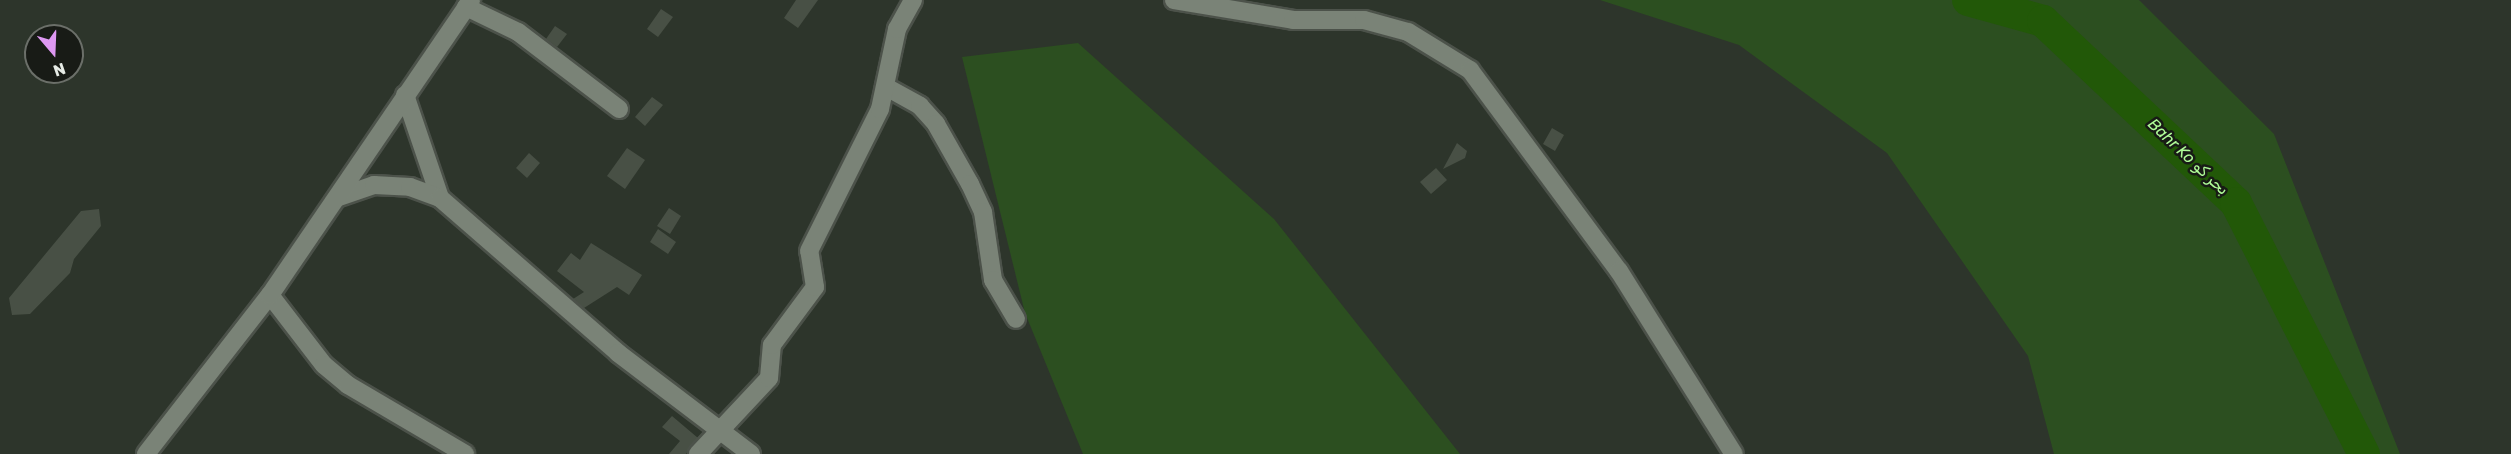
<!DOCTYPE html>
<html>
<head>
<meta charset="utf-8">
<style>
  body { margin:0 }
  #map { position:relative; width:2511px; height:454px; overflow:hidden; background:#2d352b; font-family:Rubik,"Noto Sans Arabic",sans-serif }
  div>[style] { position:absolute }
  [style*='--x'] { left:calc(var(--x)*1px); top:calc(var(--y)*1px); width:calc(var(--w)*1px); rotate:calc(var(--a)*1deg) }
  .green>* { inset:0; background:#2c4f20 }
  .river>* { height:32px; margin:-16px; padding:0 16px; transform-origin:16px; border-radius:16px; background:#225808 }
  .building>* { inset:0; background:#485045 }
  .roads { filter:drop-shadow(2px 0 #4c524a) drop-shadow(-2px 0 #4c524a) drop-shadow(0 2px #4c524a) drop-shadow(0 -2px #4c524a) }
  .minor>* { height:18px; margin:-9px; padding:0 9px; transform-origin:9px; border-radius:9px; background:#7a8377 }
  span { translate:-50% -50%; white-space:nowrap; text-align:center; line-height:1.15; -webkit-text-stroke:5px #181b16; paint-order:stroke }
  .water-label { font-size:16px; color:#b0fc98; font-style:italic }
  .north { position:absolute; left:24px; top:24px; width:60px; height:60px; box-sizing:border-box; background:#181b16; border:2px solid #6b6f69; border-radius:50%; rotate:161deg; font-size:16px; font-weight:700; line-height:24px; text-align:center; color:#e7ece6 }
  .north::after { content:''; display:block; margin:auto; width:21px; height:27px; background:#de98f2; clip-path:polygon(50% 0,100% 100%,50% 72%,0 100%) }
</style>
</head>
<body>
<div id="map">
  <div class="green">
    <div style="clip-path:polygon(1600px 0,2139px 0,2274px 134px,2400px 454px,2054px 454px,2028px 356px,1887px 153px,1739px 45px)"></div>
    <div style="clip-path:polygon(1078px 43px,1274px 219px,1460px 454px,1083px 454px,1025px 313px,962px 57px)"></div>
  </div>
  <div class="river">
    <div style="--x:1968;--y:0;--w:78;--a:15.6"></div>
    <div style="--x:2043;--y:21;--w:265;--a:43.3"></div>
    <div style="--x:2236;--y:203;--w:282;--a:63"></div>
  </div>
  <div class="building">
    <div style="clip-path:polygon(796px 0,818px 0,798px 28px,784px 18px)"></div>
    <div style="clip-path:polygon(661px 9px,673px 17px,658px 37px,647px 29px)"></div>
    <div style="clip-path:polygon(555px 26px,567px 34px,557px 47px,546px 39px)"></div>
    <div style="clip-path:polygon(652px 97px,663px 105px,645px 126px,635px 117px)"></div>
    <div style="clip-path:polygon(1552px 128px,1564px 135px,1555px 151px,1543px 144px)"></div>
    <div style="clip-path:polygon(1457px 143px,1467px 151px,1465px 158px,1443px 169px)"></div>
    <div style="clip-path:polygon(627px 148px,645px 160px,625px 189px,607px 176px)"></div>
    <div style="clip-path:polygon(529px 153px,540px 163px,527px 178px,516px 168px)"></div>
    <div style="clip-path:polygon(1436px 168px,1447px 180px,1431px 194px,1420px 182px)"></div>
    <div style="clip-path:polygon(669px 208px,681px 216px,670px 234px,657px 226px)"></div>
    <div style="clip-path:polygon(99px 209px,101px 226px,74px 259px,70px 273px,30px 314px,12px 315px,9px 298px,81px 211px)"></div>
    <div style="clip-path:polygon(658px 229px,676px 242px,668px 254px,650px 242px)"></div>
    <div style="clip-path:polygon(591px 243px,642px 275px,629px 295px,617px 287px,584px 308px,573px 299px,584px 292px,557px 271px,571px 253px,580px 260px)"></div>
    <div style="clip-path:polygon(672px 416px,698px 438px,686px 454px,669px 454px,680px 441px,662px 427px)"></div>
  </div>
  <div class="roads">
    <div class="minor">
      <div style="--x:1174;--y:0;--w:121;--a:9.5"></div>
      <div style="--x:1293;--y:20;--w:71;--a:0"></div>
      <div style="--x:1364;--y:20;--w:46;--a:15.3"></div>
      <div style="--x:1408;--y:32;--w:73;--a:31.5"></div>
      <div style="--x:1470;--y:70;--w:250;--a:53.5"></div>
      <div style="--x:1619;--y:271;--w:216;--a:57.9"></div>
      <div style="--x:466;--y:7;--w:58;--a:25.7"></div>
      <div style="--x:518;--y:32;--w:127;--a:37.3"></div>
      <div style="--x:888;--y:88;--w:37;--a:29"></div>
      <div style="--x:920;--y:106;--w:24;--a:48"></div>
      <div style="--x:936;--y:124;--w:69;--a:60.5"></div>
      <div style="--x:970;--y:184;--w:31;--a:65"></div>
      <div style="--x:983;--y:212;--w:69;--a:81.6"></div>
      <div style="--x:993;--y:280;--w:45;--a:59.5"></div>
      <div style="--x:405;--y:95;--w:109;--a:71.2"></div>
      <div style="--x:339;--y:197;--w:37;--a:-19"></div>
      <div style="--x:374;--y:185;--w:36;--a:3"></div>
      <div style="--x:410;--y:187;--w:32;--a:20"></div>
      <div style="--x:440;--y:198;--w:236;--a:41"></div>
      <div style="--x:618;--y:353;--w:167;--a:37.2"></div>
      <div style="--x:270;--y:295;--w:88;--a:52.4"></div>
      <div style="--x:324;--y:365;--w:31;--a:40"></div>
      <div style="--x:348;--y:385;--w:136;--a:30.5"></div>
      <div style="--x:146;--y:454;--w:202;--a:-52.1"></div>
      <div style="--x:270;--y:295;--w:357;--a:-55.7"></div>
      <div style="--x:698;--y:454;--w:104;--a:-46.9"></div>
      <div style="--x:769;--y:378;--w:33;--a:-85"></div>
      <div style="--x:772;--y:345;--w:72;--a:-53.4"></div>
      <div style="--x:815;--y:287;--w:36;--a:-99"></div>
      <div style="--x:809;--y:251;--w:159;--a:-63.4"></div>
      <div style="--x:880;--y:109;--w:82;--a:-78"></div>
      <div style="--x:897;--y:29;--w:33;--a:-61"></div>
    </div>
  </div>
  <div class="water-label">
    <span style="left:2188px;top:157px;rotate:43deg">Bahr Ko بحر كو</span>
  </div>
  <div class="north">N</div>
</div>
</body>
</html>
